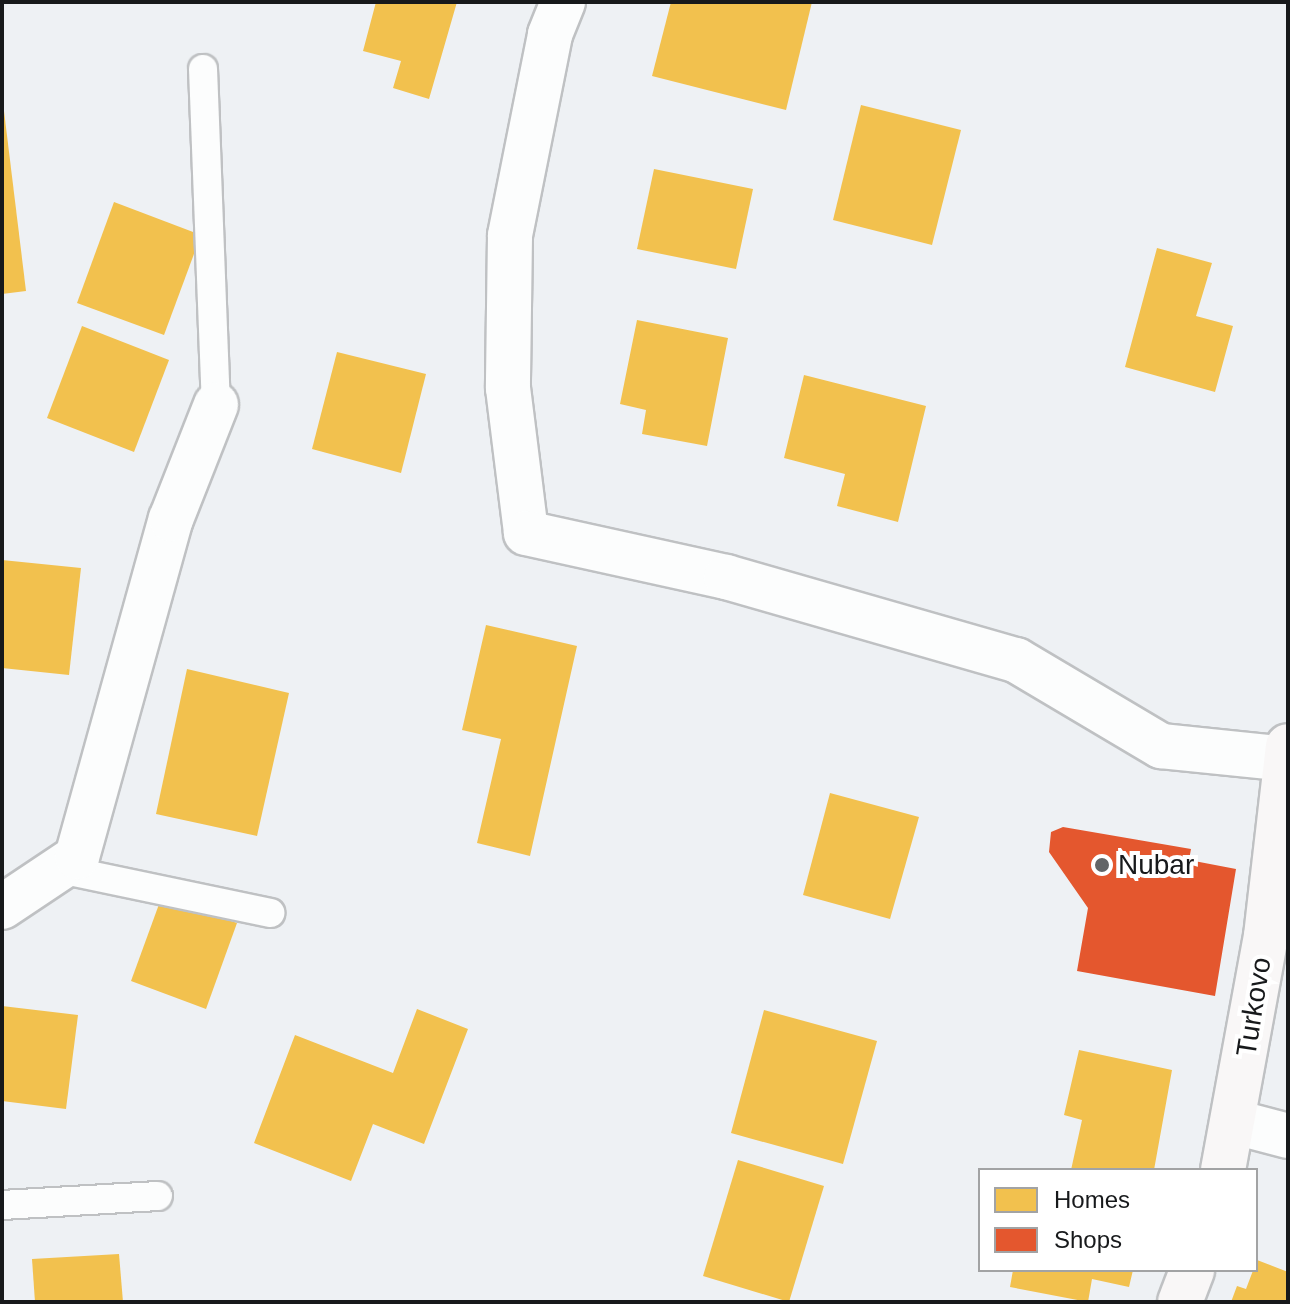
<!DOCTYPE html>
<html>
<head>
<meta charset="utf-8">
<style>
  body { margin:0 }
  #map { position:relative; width:1290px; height:1304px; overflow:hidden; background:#eef1f4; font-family:Arial,sans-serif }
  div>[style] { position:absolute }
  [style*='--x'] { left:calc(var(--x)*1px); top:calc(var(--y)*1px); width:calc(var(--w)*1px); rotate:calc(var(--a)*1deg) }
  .homes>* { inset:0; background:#f2c14e }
  .shops>* { inset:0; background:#e4572e }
  .roads { filter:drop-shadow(2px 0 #bfc1c3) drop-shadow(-2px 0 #bfc1c3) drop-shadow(0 2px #bfc1c3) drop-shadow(0 -2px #bfc1c3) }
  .lane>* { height:28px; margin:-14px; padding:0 14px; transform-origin:14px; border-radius:14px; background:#fcfdfd }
  .street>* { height:44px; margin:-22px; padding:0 22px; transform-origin:22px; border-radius:22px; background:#fcfdfd }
  .secondary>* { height:44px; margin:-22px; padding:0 22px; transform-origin:22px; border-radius:22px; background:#f9f7f7 }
  .dots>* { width:22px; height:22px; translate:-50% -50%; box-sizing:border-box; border:4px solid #fff; border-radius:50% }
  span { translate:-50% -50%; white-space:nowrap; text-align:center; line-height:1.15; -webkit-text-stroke:8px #fff; paint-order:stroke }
  .poi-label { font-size:28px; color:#17191b }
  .left { translate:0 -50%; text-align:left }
  .street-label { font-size:28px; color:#17191b }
  .frame { position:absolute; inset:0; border:4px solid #17191b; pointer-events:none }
  .legend { position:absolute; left:978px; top:1168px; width:280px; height:104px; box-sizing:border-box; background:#fff; border:2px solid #a2a3a4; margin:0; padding:10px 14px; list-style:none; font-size:24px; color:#17191b }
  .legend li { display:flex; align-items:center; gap:16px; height:40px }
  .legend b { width:40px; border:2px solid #a2a3a4 }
</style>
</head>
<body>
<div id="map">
  <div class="homes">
    <div style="clip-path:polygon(376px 2px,457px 2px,429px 99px,393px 88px,401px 61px,363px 51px)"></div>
    <div style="clip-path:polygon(671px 2px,812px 2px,786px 110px,652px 76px)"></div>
    <div style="clip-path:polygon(861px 105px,961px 130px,932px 245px,833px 220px)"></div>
    <div style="clip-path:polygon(4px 111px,26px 291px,2px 294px,2px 112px)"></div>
    <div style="clip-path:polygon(654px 169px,753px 189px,736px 269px,637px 249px)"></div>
    <div style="clip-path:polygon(114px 202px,201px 235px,164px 335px,77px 303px)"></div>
    <div style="clip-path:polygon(1157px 248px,1212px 263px,1196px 316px,1233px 326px,1215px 392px,1125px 367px)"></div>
    <div style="clip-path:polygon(637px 320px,728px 338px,707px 446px,642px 434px,646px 410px,620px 404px)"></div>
    <div style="clip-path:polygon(82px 326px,169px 360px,134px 452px,47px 418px)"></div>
    <div style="clip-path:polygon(337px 352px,426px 374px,401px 473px,312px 449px)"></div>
    <div style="clip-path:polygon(804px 375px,926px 406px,898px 522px,837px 506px,845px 474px,784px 458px)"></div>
    <div style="clip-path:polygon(2px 560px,81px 568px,69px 675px,2px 668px)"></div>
    <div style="clip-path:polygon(486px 625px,577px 646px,530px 856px,477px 843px,501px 739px,462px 730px)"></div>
    <div style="clip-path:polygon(187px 669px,289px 693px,257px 836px,156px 814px)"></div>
    <div style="clip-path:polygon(830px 793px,919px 817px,890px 919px,803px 895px)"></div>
    <div style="clip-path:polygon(162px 896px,237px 923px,206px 1009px,131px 981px)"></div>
    <div style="clip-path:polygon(2px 1006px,78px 1015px,66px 1109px,2px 1101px)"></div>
    <div style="clip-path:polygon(417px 1009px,468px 1029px,424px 1144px,373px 1124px,351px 1181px,254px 1143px,295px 1035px,393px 1073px)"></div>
    <div style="clip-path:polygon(764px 1010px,877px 1041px,843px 1164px,731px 1133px)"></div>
    <div style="clip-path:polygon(1079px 1050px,1172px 1070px,1154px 1170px,1071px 1170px,1082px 1120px,1064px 1115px)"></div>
    <div style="clip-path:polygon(738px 1160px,824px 1186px,789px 1302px,703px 1276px)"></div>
    <div style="clip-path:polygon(119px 1254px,123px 1302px,35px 1302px,32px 1259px)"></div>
    <div style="clip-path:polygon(1257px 1260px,1288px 1272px,1288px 1302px,1231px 1302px,1237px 1286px,1246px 1289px)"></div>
    <div style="clip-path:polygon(1013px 1270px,1133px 1270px,1129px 1287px,1092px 1279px,1088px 1302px,1010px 1287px)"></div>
  </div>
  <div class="shops">
    <div style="clip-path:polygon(1063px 827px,1191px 849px,1189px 860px,1236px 869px,1215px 996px,1077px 971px,1088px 908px,1049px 852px,1051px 832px)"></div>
  </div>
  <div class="roads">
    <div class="lane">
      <div style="--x:203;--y:69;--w:336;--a:87.8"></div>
      <div style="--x:60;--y:869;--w:215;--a:11.8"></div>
      <div style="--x:2;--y:1205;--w:156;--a:-3.3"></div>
    </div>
    <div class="street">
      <div style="--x:563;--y:2;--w:35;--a:112"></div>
      <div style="--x:550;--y:35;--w:205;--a:101.3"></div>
      <div style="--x:510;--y:236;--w:152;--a:90.8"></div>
      <div style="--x:508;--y:388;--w:146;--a:82.9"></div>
      <div style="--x:526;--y:533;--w:205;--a:12.4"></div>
      <div style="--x:726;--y:577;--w:302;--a:16"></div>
      <div style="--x:1016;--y:660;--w:169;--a:30.7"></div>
      <div style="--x:1161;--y:746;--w:126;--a:5.9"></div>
      <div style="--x:2;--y:907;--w:90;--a:-33.7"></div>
      <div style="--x:77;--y:857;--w:351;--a:-74.5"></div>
      <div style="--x:171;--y:519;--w:123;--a:-68.5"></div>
      <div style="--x:1235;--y:1122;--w:55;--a:14.8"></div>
    </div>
    <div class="secondary">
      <div style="--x:1223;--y:1170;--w:238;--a:-79.6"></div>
      <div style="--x:1266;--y:936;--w:191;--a:-83.4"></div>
      <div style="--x:1180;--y:1302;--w:34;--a:-69"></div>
    </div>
  </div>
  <div class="dots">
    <div style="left:1102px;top:865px;background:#626567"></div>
  </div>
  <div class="poi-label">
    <span class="left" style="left:1118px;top:865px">Nubar</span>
  </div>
  <div class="street-label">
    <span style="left:1254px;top:1007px;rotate:-81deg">Turkovo</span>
  </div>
  <div class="frame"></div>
  <ul class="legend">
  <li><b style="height:22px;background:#f2c14e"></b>Homes</li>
  <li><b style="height:22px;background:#e4572e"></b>Shops</li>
  </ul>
</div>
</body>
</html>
